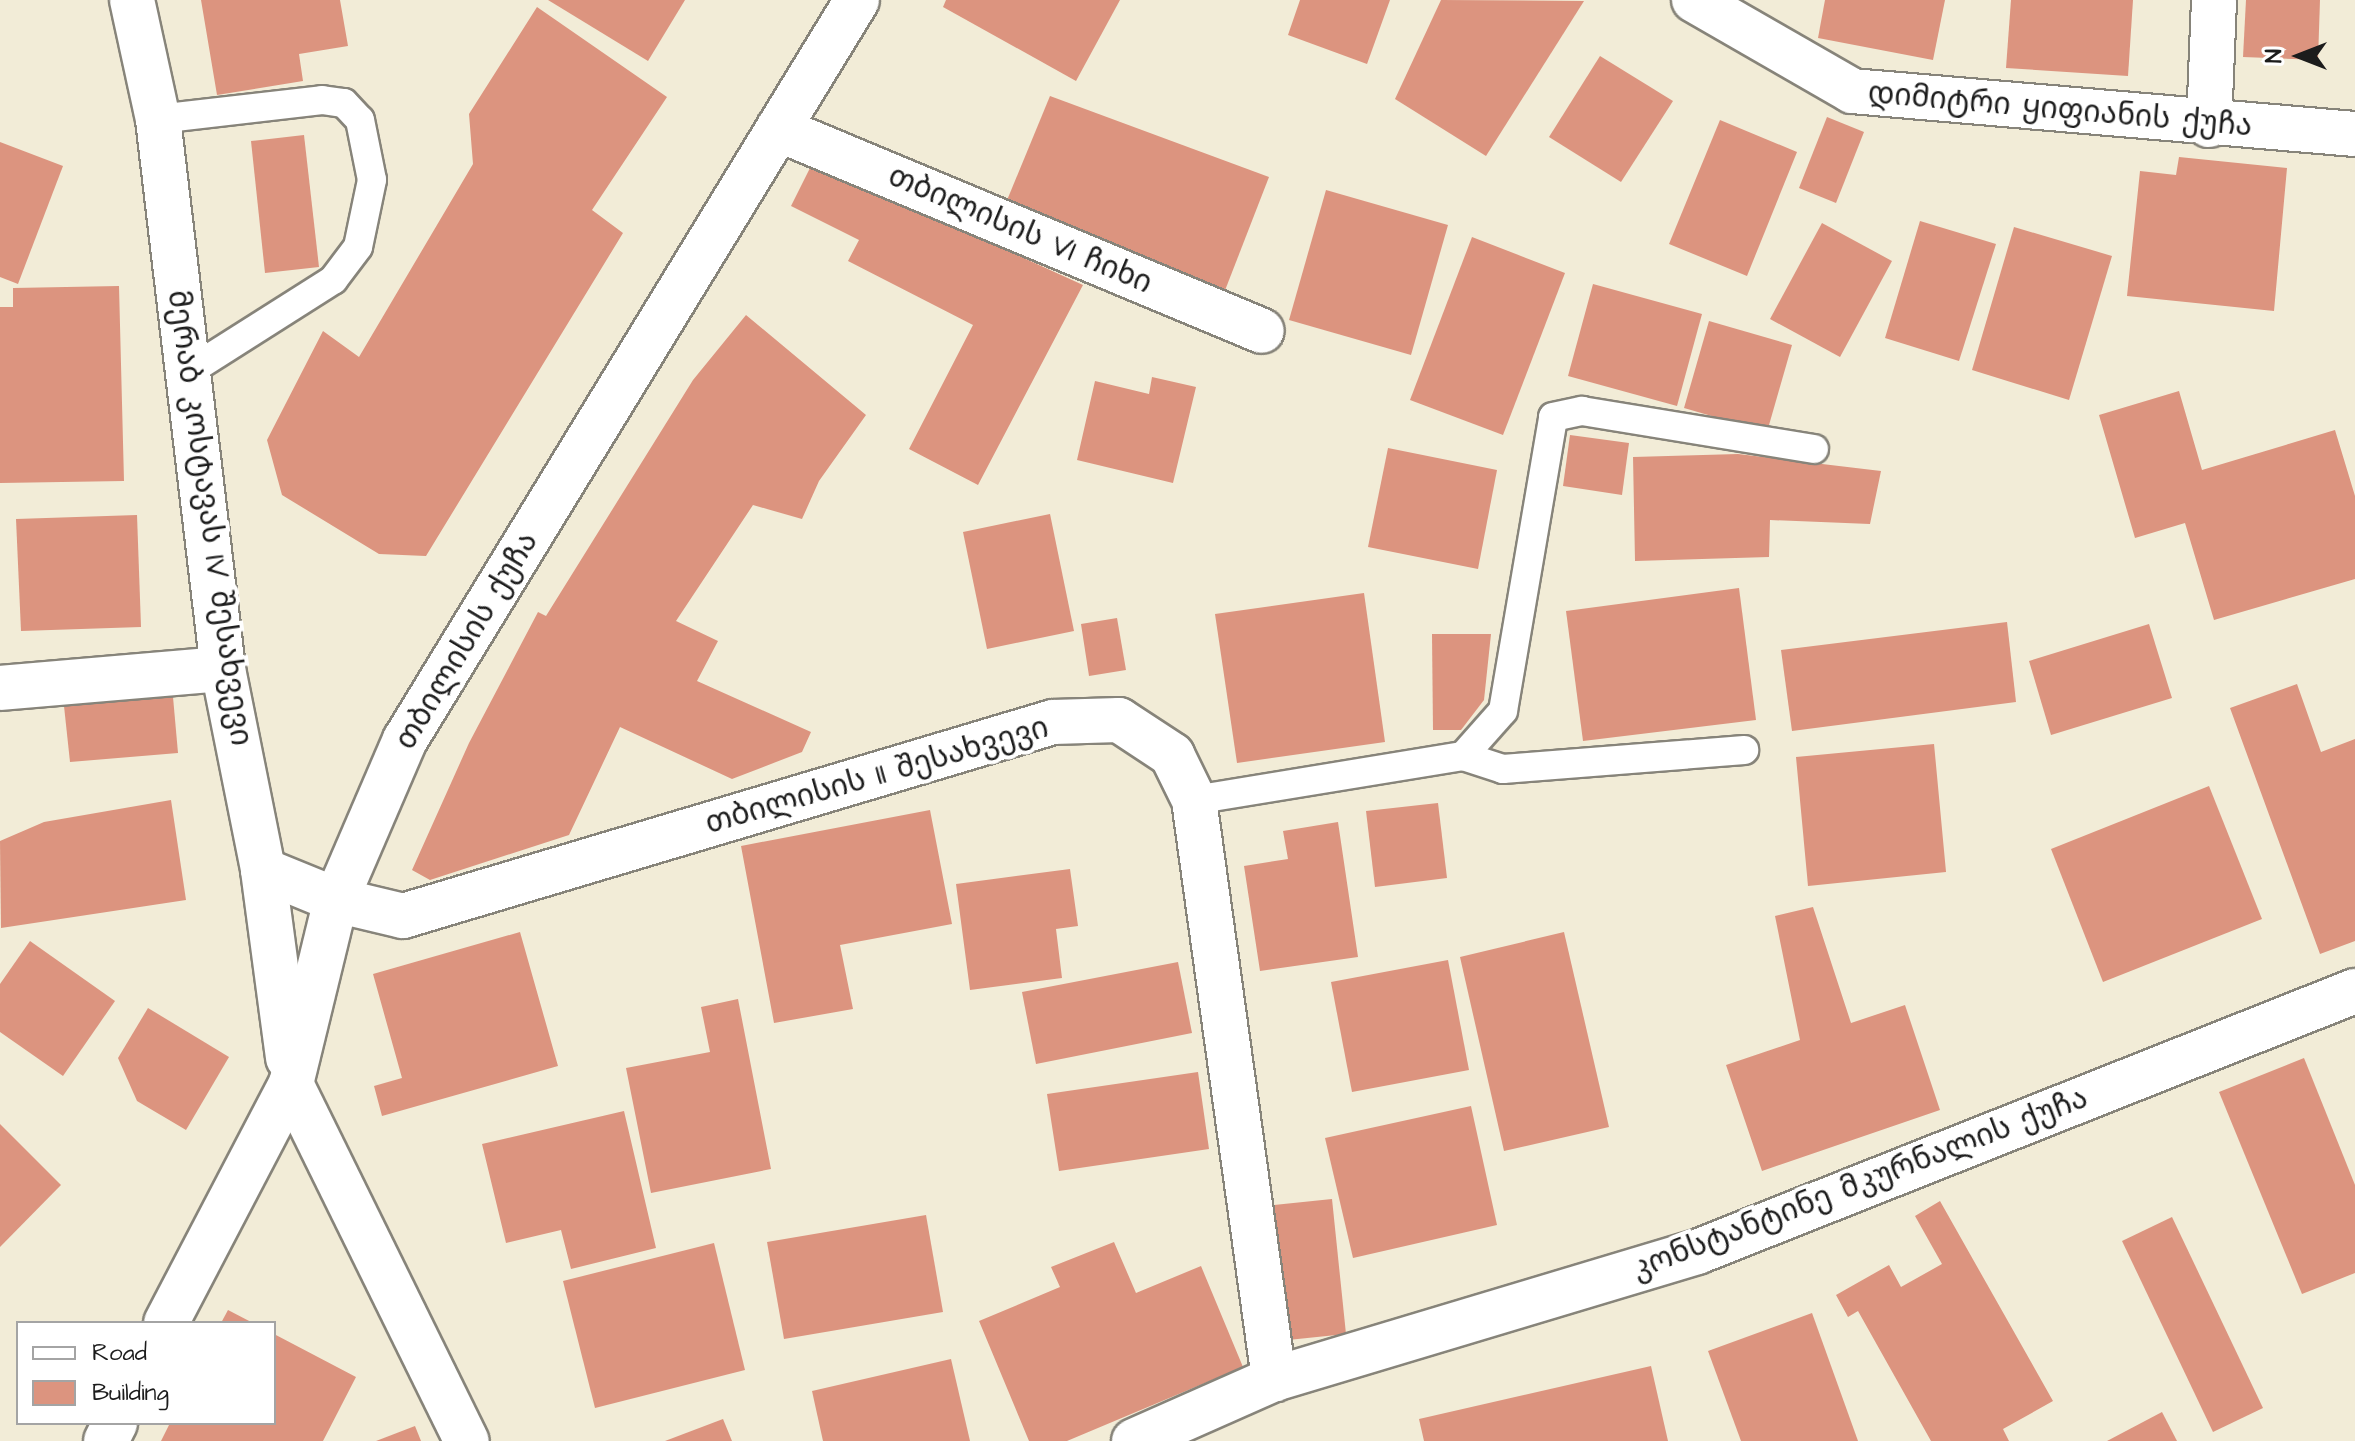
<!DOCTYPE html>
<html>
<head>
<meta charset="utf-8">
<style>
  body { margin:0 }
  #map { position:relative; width:2355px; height:1441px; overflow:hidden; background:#f2ecd7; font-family:"Architects Daughter","Noto Sans Georgian",sans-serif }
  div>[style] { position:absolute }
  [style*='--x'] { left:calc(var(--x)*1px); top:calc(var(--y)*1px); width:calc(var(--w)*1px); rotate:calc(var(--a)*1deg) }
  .building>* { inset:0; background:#dc947f }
  .roads { filter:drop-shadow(2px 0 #87847a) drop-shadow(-2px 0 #87847a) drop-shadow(0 2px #87847a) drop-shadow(0 -2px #87847a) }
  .lane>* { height:28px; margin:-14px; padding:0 14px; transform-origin:14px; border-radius:14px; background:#fff }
  .street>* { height:44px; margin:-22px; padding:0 22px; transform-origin:22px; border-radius:22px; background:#fff }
  .secondary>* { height:44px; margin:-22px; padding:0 22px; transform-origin:22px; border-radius:22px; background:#fff }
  span { translate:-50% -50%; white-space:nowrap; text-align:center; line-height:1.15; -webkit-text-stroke:8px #fff; paint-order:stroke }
  .street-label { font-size:30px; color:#1c1c1c }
  .legend { position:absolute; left:16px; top:1321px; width:260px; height:104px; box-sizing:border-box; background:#fff; border:2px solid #a4a4a4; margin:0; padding:10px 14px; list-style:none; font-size:24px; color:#1c1c1c }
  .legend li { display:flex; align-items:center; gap:16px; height:40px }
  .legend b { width:40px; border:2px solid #a4a4a4 }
  .north { position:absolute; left:2259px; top:16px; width:80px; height:80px; -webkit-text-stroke:6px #fff; paint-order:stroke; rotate:270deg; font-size:22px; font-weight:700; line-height:32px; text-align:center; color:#1c1c1c }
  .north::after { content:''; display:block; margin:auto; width:28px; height:36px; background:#1c1c1c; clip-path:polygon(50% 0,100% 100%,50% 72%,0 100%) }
</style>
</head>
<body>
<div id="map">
  <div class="building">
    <div style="clip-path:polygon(201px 0,340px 0,348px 46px,299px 54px,303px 81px,217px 95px)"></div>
    <div style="clip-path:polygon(548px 0,685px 0,648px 61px)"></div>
    <div style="clip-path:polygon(946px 0,1120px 0,1076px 81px,943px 7px)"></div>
    <div style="clip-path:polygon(1300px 0,1390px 0,1367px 64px,1288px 35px)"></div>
    <div style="clip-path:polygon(1441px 0,1584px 1px,1486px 156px,1395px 99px)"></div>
    <div style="clip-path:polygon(1825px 0,1945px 0,1933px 60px,1818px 38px)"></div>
    <div style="clip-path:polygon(2011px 0,2133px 0,2128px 76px,2006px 68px)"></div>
    <div style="clip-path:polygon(2246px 0,2320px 0,2318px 60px,2243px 57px)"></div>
    <div style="clip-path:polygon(537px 7px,667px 97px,592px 210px,623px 233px,426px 556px,379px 554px,282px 495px,267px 440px,323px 331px,359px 357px,473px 164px,469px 114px)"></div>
    <div style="clip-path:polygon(1600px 56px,1673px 101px,1621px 182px,1549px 137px)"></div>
    <div style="clip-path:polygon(1050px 96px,1269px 177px,1224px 293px,1003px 210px)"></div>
    <div style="clip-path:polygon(1827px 117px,1864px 132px,1836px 203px,1799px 188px)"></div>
    <div style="clip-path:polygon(1720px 120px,1797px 152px,1747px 276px,1669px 244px)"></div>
    <div style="clip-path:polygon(304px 135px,319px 267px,265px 273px,251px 141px)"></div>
    <div style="clip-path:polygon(0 142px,63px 166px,18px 284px,0 277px)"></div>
    <div style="clip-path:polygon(2179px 157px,2287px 168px,2274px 311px,2127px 296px,2140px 171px,2176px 175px)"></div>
    <div style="clip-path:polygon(813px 162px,1083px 285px,978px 485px,909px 449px,973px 325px,848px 261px,859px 240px,791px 206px)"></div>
    <div style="clip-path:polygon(1326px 190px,1448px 225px,1411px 355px,1289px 320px)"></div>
    <div style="clip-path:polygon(1920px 221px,1996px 244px,1959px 361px,1885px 338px)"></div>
    <div style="clip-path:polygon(1822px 223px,1892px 261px,1840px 357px,1770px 319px)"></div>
    <div style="clip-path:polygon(2014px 227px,2112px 256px,2069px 400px,1972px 370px)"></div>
    <div style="clip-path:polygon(1472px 237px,1565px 273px,1503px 435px,1410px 400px)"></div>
    <div style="clip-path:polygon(1593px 284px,1702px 314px,1677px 406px,1568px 376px)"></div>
    <div style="clip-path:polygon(119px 286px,124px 481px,0 483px,0 307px,13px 307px,13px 288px)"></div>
    <div style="clip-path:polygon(746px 315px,866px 415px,819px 481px,802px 519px,753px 505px,676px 621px,718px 641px,697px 681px,811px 732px,802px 752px,732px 779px,620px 727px,569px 835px,430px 880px,412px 870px,469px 743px,538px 612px,546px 616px,693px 380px)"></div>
    <div style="clip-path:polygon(1709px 321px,1792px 345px,1767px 432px,1684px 408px)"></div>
    <div style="clip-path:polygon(1152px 377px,1196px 387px,1173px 483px,1077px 460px,1095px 381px,1149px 394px)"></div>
    <div style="clip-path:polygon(2179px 391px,2202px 470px,2335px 430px,2355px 496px,2355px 579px,2214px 620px,2185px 523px,2135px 538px,2099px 415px)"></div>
    <div style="clip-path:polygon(1570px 435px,1629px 443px,1622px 495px,1563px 486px)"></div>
    <div style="clip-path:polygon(1388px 448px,1497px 470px,1478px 569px,1368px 547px)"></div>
    <div style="clip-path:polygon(1738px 454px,1881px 471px,1870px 524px,1770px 520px,1769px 557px,1635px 561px,1633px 457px)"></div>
    <div style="clip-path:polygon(1050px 514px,1074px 631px,987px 649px,963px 532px)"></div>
    <div style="clip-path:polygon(137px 515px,141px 627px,21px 631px,16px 519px)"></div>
    <div style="clip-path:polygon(1739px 588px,1756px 720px,1583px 741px,1566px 611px)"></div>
    <div style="clip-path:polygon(1364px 593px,1385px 742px,1237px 763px,1215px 614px)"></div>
    <div style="clip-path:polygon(1117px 618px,1126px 670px,1089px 676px,1081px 624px)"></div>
    <div style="clip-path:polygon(2007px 622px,2016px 702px,1792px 731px,1781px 650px)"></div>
    <div style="clip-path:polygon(2149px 624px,2172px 698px,2051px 735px,2029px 661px)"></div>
    <div style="clip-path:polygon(1432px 634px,1491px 634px,1484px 700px,1461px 730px,1433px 730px)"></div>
    <div style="clip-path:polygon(2297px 684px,2321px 752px,2355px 739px,2355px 941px,2320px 954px,2230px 708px)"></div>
    <div style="clip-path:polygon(173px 697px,178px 753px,70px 762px,64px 706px)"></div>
    <div style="clip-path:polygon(1934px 744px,1946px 872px,1808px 886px,1796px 757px)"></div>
    <div style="clip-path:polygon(2209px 786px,2262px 919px,2103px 982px,2051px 849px)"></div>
    <div style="clip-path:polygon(171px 800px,186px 900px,1px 928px,0 841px,44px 822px)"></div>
    <div style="clip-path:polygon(1438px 803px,1447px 878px,1375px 887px,1366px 811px)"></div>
    <div style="clip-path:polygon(930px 810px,952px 924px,840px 945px,853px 1009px,774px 1023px,741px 846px)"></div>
    <div style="clip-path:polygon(1338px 822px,1358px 957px,1260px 971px,1244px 866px,1288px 859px,1283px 831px)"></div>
    <div style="clip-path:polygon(1070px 869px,1078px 926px,1056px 929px,1062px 978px,970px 990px,956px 884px)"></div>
    <div style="clip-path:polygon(1813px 907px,1851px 1023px,1905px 1005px,1940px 1110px,1762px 1171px,1726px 1065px,1800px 1040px,1775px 916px)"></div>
    <div style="clip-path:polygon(520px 932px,558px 1066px,382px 1116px,374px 1086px,402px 1078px,373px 974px)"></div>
    <div style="clip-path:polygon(1564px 932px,1609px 1127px,1504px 1151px,1460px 957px)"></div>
    <div style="clip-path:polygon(30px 941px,115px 1001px,63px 1076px,0 1032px,0 984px)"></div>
    <div style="clip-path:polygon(1448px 960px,1469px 1070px,1352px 1092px,1331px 982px)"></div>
    <div style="clip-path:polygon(1178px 962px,1192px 1033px,1036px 1064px,1022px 992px)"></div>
    <div style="clip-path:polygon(738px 999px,771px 1169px,651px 1193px,626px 1068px,710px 1052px,701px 1007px)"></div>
    <div style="clip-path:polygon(148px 1008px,229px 1057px,186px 1130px,137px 1101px,118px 1058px)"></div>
    <div style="clip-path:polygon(2304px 1058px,2355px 1185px,2355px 1273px,2302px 1294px,2219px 1092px)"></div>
    <div style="clip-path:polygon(1198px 1072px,1209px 1149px,1059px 1171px,1047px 1094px)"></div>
    <div style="clip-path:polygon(1471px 1106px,1497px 1225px,1353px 1258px,1325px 1138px)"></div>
    <div style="clip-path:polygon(624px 1111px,656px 1248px,571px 1269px,561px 1230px,506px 1243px,482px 1144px)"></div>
    <div style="clip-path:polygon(0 1124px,61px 1185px,0 1247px)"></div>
    <div style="clip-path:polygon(1332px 1199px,1346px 1334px,1288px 1340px,1274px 1205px)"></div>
    <div style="clip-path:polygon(1940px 1201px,2053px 1401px,2003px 1429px,2009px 1441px,1931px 1441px,1858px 1311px,1848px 1317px,1836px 1295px,1889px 1265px,1901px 1287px,1942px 1264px,1915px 1216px)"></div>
    <div style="clip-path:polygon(926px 1215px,943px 1312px,784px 1339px,767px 1242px)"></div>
    <div style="clip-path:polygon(2172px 1217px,2263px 1408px,2213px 1432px,2122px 1241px)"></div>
    <div style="clip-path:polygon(1114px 1242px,1136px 1293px,1201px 1266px,1243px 1367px,1067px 1441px,1029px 1441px,979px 1321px,1060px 1287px,1051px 1267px)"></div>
    <div style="clip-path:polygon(714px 1243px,745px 1370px,595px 1408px,563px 1281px)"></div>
    <div style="clip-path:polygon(228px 1310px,253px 1323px,221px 1323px)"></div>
    <div style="clip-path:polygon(1812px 1313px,1858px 1441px,1741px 1441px,1708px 1351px)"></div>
    <div style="clip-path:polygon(274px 1334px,356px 1377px,323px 1441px,161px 1441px,170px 1423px,274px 1423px)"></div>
    <div style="clip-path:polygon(951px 1359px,970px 1441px,823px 1441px,812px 1391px)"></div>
    <div style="clip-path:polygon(1651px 1366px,1668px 1441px,1424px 1441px,1419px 1419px)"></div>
    <div style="clip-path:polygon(2162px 1412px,2177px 1441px,2107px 1441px)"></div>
    <div style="clip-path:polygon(723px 1419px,732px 1441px,665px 1441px)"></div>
    <div style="clip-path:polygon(415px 1426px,421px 1441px,376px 1441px)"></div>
  </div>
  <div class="roads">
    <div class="lane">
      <div style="--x:158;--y:119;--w:165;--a:-6.6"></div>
      <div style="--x:322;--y:100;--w:22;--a:8"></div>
      <div style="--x:344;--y:103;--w:23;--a:47"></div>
      <div style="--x:360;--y:120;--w:61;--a:78.7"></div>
      <div style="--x:372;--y:180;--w:68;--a:101.8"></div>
      <div style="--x:358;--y:247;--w:41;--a:127.1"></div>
      <div style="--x:333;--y:280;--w:172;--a:147.6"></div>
      <div style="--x:1463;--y:756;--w:60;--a:-48.4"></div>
      <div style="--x:1503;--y:711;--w:298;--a:-80.3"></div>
      <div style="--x:1553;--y:417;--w:30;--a:-12"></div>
      <div style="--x:1582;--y:411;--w:235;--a:9.3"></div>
      <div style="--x:1194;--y:800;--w:273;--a:-9.3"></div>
      <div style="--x:1463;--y:756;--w:42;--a:18"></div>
      <div style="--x:1503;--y:769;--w:242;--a:-4.5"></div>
    </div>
    <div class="street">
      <div style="--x:1694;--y:0;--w:182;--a:29.9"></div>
      <div style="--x:1852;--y:91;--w:505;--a:4.89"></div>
      <div style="--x:2209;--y:125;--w:125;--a:-87.7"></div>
      <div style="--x:778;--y:129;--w:524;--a:22.65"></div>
      <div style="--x:0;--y:688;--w:224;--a:-4.9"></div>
      <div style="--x:263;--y:870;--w:79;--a:22.3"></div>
      <div style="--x:336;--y:900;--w:69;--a:13.4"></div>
      <div style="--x:403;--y:916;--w:678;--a:-16.62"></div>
      <div style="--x:1053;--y:722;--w:66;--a:-1.7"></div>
      <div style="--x:1119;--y:720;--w:64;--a:33.4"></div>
      <div style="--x:1172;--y:755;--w:50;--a:63.9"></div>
      <div style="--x:1194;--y:800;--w:585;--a:82.13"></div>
      <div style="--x:291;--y:1084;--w:398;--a:63.8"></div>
      <div style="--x:1134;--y:1441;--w:153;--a:-23.9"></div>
      <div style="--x:1274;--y:1379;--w:442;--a:-16.7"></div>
      <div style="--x:1697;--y:1252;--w:708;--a:-21.64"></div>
    </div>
    <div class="secondary">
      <div style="--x:132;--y:0;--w:122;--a:77.7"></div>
      <div style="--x:158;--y:119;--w:554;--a:83.26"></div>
      <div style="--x:223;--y:669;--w:205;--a:78.7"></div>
      <div style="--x:263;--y:870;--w:190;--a:82.4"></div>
      <div style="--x:166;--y:1323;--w:270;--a:-62.4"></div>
      <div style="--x:291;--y:1084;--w:189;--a:-76.3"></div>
      <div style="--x:336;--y:900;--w:174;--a:-66.7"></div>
      <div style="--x:405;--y:740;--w:867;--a:-58.58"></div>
      <div style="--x:106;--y:1441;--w:20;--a:-63"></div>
    </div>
  </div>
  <div class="street-label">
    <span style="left:2060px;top:110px;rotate:5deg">დიმიტრი ყიფიანის ქუჩა</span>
    <span style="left:1020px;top:230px;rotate:23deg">თბილისის VI ჩიხი</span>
    <span style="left:209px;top:518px;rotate:82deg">მერაბ კოსტავას IV შესახვევი</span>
    <span style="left:467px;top:641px;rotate:-59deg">თბილისის ქუჩა</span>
    <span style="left:877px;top:776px;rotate:-16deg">თბილისის II შესახვევი</span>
    <span style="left:1860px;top:1184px;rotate:-21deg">კონსტანტინე მკურნალის ქუჩა</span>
  </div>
  <ul class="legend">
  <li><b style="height:10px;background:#fff"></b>Road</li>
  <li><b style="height:22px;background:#dc947f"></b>Building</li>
  </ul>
  <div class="north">N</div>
</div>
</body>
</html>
